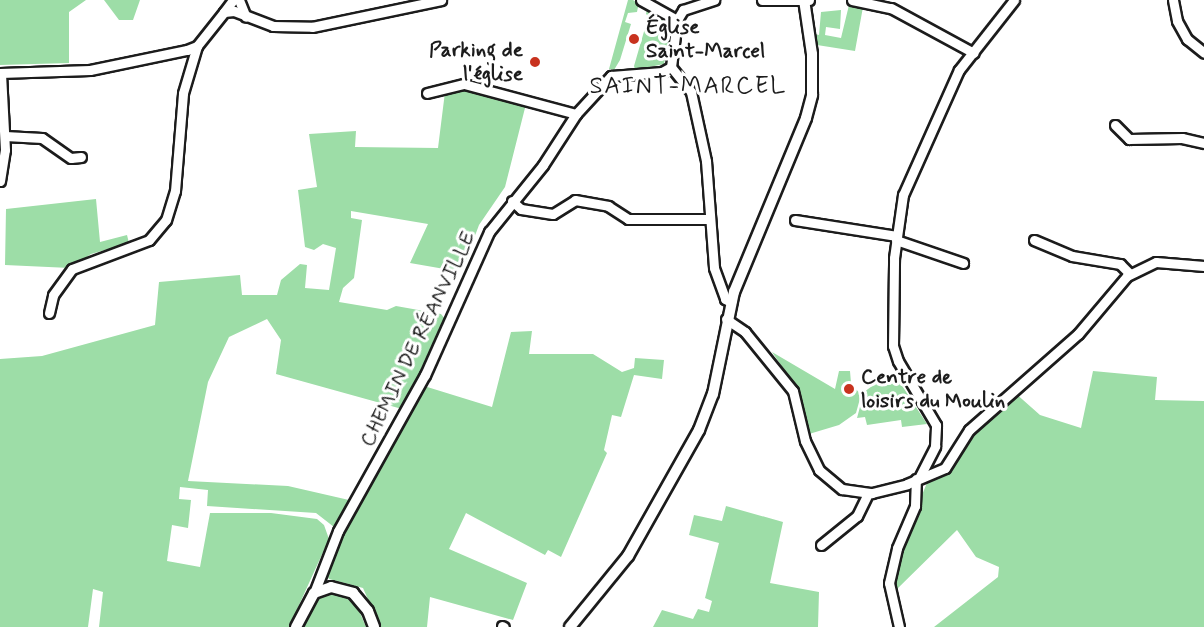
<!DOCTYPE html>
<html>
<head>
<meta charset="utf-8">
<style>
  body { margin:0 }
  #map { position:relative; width:1204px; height:627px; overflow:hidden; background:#fff; font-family:Mynerve,sans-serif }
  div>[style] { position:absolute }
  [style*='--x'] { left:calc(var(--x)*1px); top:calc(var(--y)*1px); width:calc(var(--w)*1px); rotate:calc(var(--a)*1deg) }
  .green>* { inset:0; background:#9ddda7 }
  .roads { filter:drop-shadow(2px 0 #1c1c1c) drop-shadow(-2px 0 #1c1c1c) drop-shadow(0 2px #1c1c1c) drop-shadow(0 -2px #1c1c1c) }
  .minor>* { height:9px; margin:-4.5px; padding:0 4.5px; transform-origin:4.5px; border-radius:4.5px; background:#fff }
  .tertiary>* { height:10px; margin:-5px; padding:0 5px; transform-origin:5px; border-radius:5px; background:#fff }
  .dots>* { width:16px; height:16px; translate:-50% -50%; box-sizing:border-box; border:3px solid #fff; border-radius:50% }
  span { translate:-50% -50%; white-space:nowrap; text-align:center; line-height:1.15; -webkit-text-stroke:6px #fff; paint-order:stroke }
  .poi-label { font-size:21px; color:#1c1c1c; font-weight:700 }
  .left { translate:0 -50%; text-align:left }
  .right { translate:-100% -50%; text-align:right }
  .street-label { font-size:21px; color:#1c1c1c }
  .quarter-label { font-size:24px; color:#1c1c1c; letter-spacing:1.5px }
</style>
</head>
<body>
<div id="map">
  <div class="green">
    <div style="clip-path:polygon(0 0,86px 0,69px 12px,69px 63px,0 65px)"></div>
    <div style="clip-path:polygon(104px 0,140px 0,133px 20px,119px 20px)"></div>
    <div style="clip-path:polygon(628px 0,633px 0,668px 21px,671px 27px,664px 64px,635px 70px,634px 66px,645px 28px,650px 29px,653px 20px,646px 14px,647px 9px,638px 7px,637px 12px,628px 13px,625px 22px,631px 24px,620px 60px,614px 70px,609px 69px)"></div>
    <div style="clip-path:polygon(849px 5px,863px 7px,855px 51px,817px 45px,815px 34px,819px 35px,821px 12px,841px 10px,840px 29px,826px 27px,825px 35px,841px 38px)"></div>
    <div style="clip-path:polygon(465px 89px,526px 104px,505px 187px,479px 225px,464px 265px,458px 264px,456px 271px,410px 263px,428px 224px,351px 211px,351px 218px,362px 220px,354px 278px,343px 288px,339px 302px,387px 310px,396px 306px,441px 314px,445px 319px,402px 409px,276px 374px,281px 340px,267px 319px,229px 337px,208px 382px,188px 481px,288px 486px,349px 500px,334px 527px,316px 513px,207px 506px,208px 490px,180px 487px,179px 499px,191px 500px,188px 528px,172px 525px,167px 561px,200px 567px,210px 513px,271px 513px,317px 519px,324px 525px,329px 539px,289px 627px,99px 627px,103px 592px,93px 589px,88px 627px,0 627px,0 359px,42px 356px,155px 325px,159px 282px,240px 275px,242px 295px,277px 295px,281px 280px,300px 264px,307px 265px,305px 288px,329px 290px,336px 248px,323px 244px,314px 250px,305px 247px,298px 190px,317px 187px,309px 134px,356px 131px,355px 147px,438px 148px,445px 92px)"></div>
    <div style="clip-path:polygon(96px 199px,100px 242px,127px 235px,129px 243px,91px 254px,70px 268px,5px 265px,6px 209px)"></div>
    <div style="clip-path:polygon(532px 331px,529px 354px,593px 354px,622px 372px,634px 368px,635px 358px,664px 360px,662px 379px,634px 375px,621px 417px,612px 415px,604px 450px,607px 453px,561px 557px,548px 550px,545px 555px,466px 513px,449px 549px,527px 583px,513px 620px,430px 597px,427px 627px,380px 627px,363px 588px,329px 579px,324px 571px,350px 516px,395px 443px,424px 386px,492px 407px,511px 332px)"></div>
    <div style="clip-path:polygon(772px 352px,835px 389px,839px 371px,850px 371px,851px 383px,861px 395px,856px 413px,839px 425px,809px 434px,800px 393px)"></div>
    <div style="clip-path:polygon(1093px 371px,1157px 377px,1155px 400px,1204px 401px,1204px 627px,934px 627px,998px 577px,999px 567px,976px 557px,957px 530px,895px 591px,900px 548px,929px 478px,942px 474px,954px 464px,972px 434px,1014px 392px,1040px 415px,1081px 428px)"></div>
    <div style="clip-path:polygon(897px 378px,927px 424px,902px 427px,901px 420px,867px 425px,865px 417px,857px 418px,864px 392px,879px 381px,891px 382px)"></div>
    <div style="clip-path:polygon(726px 506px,783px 522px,770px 583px,819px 592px,818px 627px,653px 627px,662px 610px,693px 619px,698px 609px,709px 612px,712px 601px,705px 598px,719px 543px,689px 535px,694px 515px,722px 521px)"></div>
    <div style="clip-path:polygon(335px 592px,355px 601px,366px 627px,302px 627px,318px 596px)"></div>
  </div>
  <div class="roads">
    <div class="minor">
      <div style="--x:239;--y:0;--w:18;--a:68"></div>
      <div style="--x:641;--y:0;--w:41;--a:29.1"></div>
      <div style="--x:762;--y:0;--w:47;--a:0"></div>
      <div style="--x:852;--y:0;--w:40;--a:12"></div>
      <div style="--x:891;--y:8;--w:94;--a:28.5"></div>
      <div style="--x:1173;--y:0;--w:21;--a:79"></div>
      <div style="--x:1177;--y:21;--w:21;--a:61"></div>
      <div style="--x:1187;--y:39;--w:22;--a:39"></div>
      <div style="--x:224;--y:12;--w:15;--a:-53"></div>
      <div style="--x:671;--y:67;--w:32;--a:51"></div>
      <div style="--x:691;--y:92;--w:71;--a:77.7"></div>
      <div style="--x:706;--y:161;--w:107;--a:85.7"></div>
      <div style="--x:714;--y:268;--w:33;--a:70"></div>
      <div style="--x:725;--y:299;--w:7;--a:27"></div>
      <div style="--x:0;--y:73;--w:90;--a:-1.9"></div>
      <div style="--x:90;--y:70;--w:99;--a:-11.7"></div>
      <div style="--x:187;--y:50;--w:11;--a:-22"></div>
      <div style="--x:197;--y:46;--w:43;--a:-51.5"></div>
      <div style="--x:224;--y:12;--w:10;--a:-6"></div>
      <div style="--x:234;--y:11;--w:42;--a:21"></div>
      <div style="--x:273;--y:26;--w:39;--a:1"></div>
      <div style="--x:312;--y:27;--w:132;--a:-11.8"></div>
      <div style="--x:427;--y:93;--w:38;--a:-14"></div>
      <div style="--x:464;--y:84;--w:116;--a:15"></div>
      <div style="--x:1115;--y:125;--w:20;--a:45"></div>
      <div style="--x:1129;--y:139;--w:53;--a:-1.1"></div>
      <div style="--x:1182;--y:138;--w:23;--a:13"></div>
      <div style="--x:5;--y:136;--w:37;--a:3"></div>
      <div style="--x:42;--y:138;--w:35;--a:35"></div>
      <div style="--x:71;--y:158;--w:10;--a:-6"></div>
      <div style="--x:0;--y:181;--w:31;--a:-81"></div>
      <div style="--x:5;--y:150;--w:77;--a:-93"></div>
      <div style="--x:512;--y:201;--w:12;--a:42"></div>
      <div style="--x:521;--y:209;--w:32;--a:9"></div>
      <div style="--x:553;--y:214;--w:26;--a:-32"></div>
      <div style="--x:575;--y:200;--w:34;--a:10"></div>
      <div style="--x:608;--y:206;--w:24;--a:33"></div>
      <div style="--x:628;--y:219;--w:82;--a:0"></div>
      <div style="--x:795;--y:220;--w:103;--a:8.9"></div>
      <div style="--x:896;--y:240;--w:71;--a:18.9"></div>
      <div style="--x:1034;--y:240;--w:41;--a:22.8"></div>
      <div style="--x:1072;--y:256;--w:49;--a:9.5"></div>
      <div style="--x:1120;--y:264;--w:14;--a:45"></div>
      <div style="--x:49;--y:313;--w:18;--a:-77"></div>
      <div style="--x:53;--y:295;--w:32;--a:-54"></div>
      <div style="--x:72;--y:269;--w:82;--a:-20.6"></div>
      <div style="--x:149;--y:240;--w:26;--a:-50"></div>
      <div style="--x:166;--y:220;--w:30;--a:-73"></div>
      <div style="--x:175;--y:191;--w:98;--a:-85.3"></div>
      <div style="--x:183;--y:93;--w:49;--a:-73.4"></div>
      <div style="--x:726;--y:319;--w:23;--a:34"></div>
      <div style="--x:745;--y:332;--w:76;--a:50.9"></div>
      <div style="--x:793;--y:391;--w:51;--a:76.5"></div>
      <div style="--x:805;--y:441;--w:32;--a:64"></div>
      <div style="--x:819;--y:470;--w:30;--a:40"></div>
      <div style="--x:842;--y:489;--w:30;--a:8"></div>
      <div style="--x:872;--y:493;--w:36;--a:-14"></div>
      <div style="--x:907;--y:484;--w:41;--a:-22.8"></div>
      <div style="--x:945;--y:468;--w:45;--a:-57.7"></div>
      <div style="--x:969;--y:430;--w:145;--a:-41.4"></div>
      <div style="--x:1078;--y:334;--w:76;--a:-49.8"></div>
      <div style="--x:1127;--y:276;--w:32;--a:-26"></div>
      <div style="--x:1156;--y:262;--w:48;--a:4.8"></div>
      <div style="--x:919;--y:478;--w:36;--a:-63"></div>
      <div style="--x:935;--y:446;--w:21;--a:-87"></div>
      <div style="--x:936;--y:425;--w:74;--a:-120.7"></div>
      <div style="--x:898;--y:361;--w:16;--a:-108"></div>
      <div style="--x:893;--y:346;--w:88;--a:-89.3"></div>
      <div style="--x:894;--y:258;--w:64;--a:-81.9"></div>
      <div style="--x:903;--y:195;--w:137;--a:-65.9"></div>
      <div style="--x:959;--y:70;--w:89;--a:-51.8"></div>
      <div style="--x:821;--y:545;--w:46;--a:-38.9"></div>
      <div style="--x:857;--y:516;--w:25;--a:-64"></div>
      <div style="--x:314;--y:593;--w:66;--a:-68.8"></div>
      <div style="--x:338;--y:531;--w:179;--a:-60.9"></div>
      <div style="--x:425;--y:375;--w:157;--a:-65.9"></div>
      <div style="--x:489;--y:232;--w:86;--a:-51.1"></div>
      <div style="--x:543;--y:165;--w:61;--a:-57.1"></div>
      <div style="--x:576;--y:114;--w:52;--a:-47.4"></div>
      <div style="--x:611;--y:76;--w:51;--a:-4.5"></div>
      <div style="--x:662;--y:72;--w:10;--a:-29"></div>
      <div style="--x:671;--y:67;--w:47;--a:-82.7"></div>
      <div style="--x:677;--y:20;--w:12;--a:-59"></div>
      <div style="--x:683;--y:10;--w:33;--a:-18"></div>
      <div style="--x:502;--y:626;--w:2;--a:27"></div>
      <div style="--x:899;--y:627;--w:45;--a:-102.8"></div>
      <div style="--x:889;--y:583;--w:36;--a:-77"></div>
      <div style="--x:897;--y:548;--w:46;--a:-66.8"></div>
      <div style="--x:915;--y:506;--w:27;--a:-88"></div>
    </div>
    <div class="tertiary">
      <div style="--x:296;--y:627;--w:38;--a:-62"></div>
      <div style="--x:314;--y:593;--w:18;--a:-19"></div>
      <div style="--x:331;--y:587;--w:23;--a:15"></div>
      <div style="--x:353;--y:593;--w:23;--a:50"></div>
      <div style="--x:368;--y:611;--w:17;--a:69"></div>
      <div style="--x:570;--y:627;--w:92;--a:-50.8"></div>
      <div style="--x:628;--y:556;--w:145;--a:-60.6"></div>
      <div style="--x:699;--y:430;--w:39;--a:-69"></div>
      <div style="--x:713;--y:394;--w:104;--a:-78.4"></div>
      <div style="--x:734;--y:292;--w:188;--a:-67.5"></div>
      <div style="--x:806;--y:118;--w:24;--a:-75"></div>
      <div style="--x:812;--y:95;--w:41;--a:-90"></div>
      <div style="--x:812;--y:54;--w:55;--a:-98.4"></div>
    </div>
  </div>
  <div class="dots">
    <div style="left:634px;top:39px;background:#c8321e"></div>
    <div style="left:535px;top:62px;background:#c8321e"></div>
    <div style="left:849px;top:389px;background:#c8321e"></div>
  </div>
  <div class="poi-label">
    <span class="left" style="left:646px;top:39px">Église<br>Saint-Marcel</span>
    <span class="right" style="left:523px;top:62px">Parking de<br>l'église</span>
    <span class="left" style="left:861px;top:389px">Centre de<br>loisirs du Moulin</span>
  </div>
  <div class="street-label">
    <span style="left:418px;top:339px;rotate:-64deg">CHEMIN DE RÉANVILLE</span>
  </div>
  <div class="quarter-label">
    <span style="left:688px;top:87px">SAINT-MARCEL</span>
  </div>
</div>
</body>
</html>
